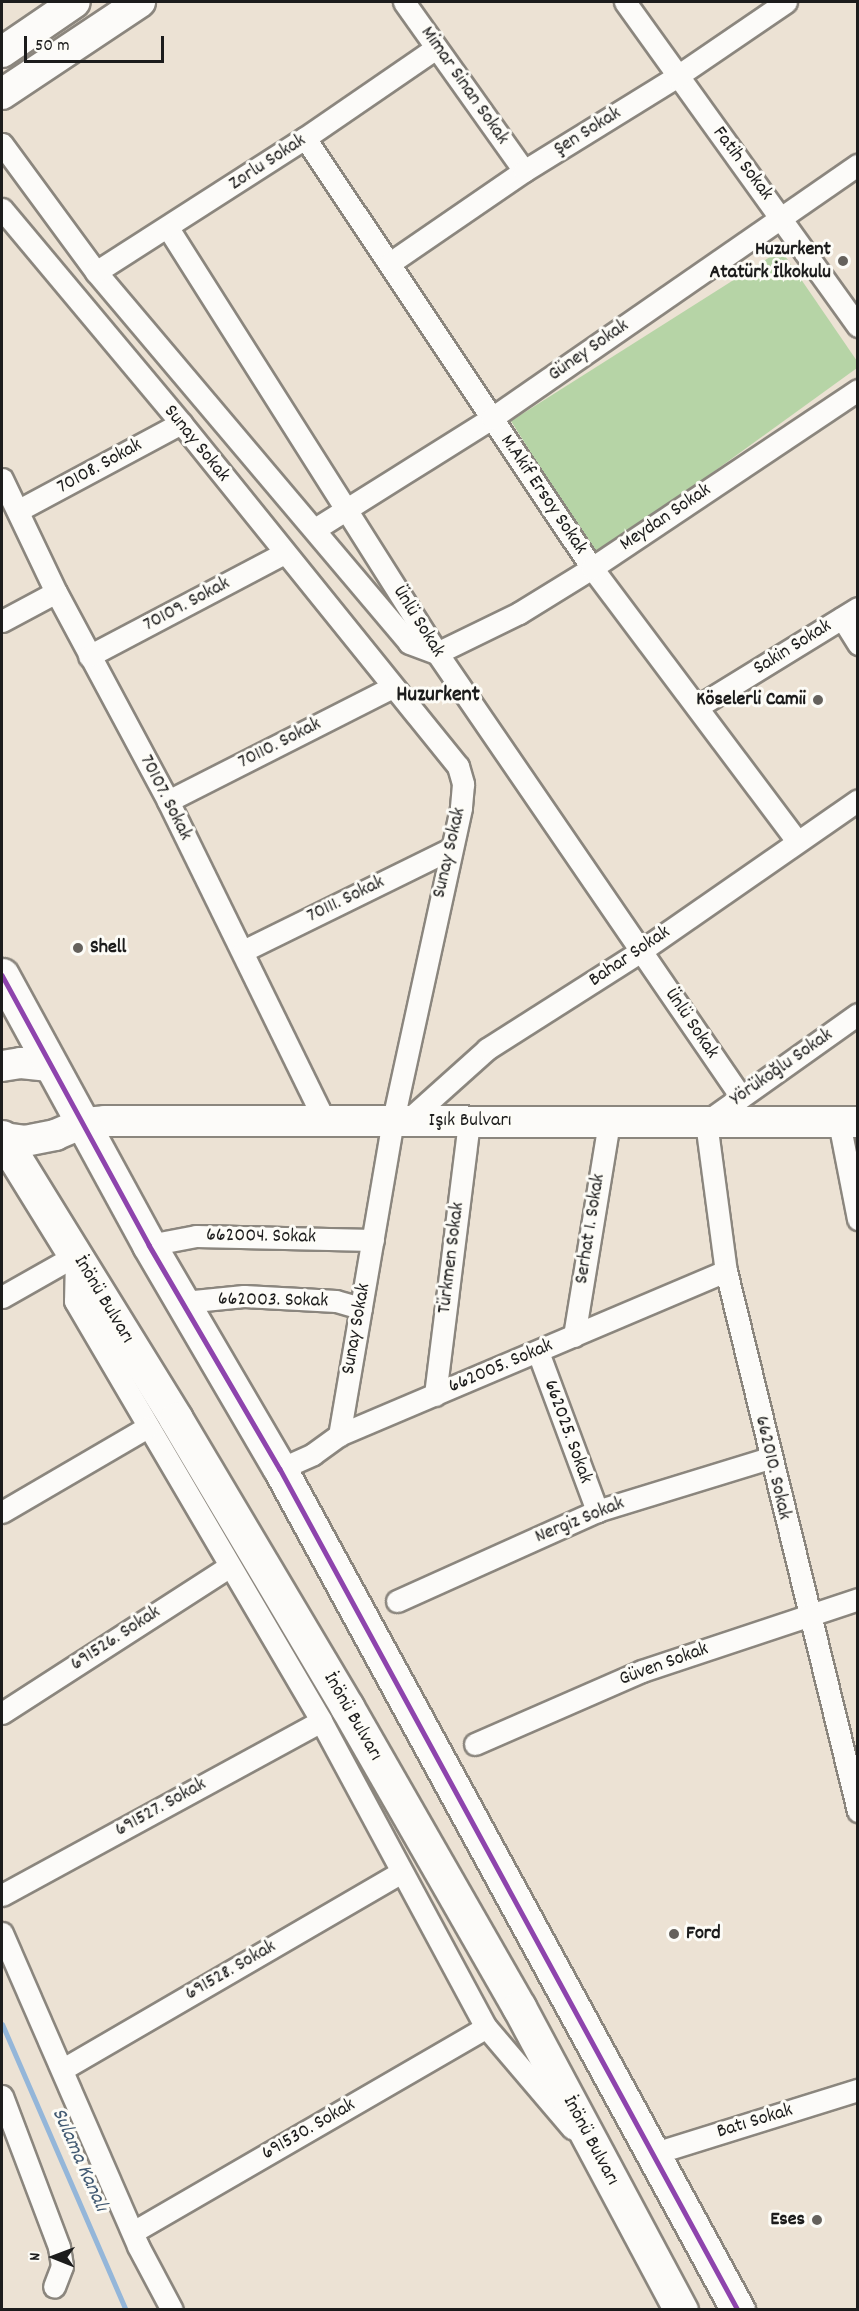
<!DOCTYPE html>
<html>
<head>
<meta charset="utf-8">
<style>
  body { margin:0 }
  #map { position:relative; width:859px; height:2311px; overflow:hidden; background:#ece2d4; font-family:Dekko,sans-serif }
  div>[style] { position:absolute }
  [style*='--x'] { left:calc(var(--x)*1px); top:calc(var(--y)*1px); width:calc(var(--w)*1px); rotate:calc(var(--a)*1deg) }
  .green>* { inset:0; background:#b6d4a6 }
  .stream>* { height:5px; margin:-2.5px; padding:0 2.5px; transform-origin:2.5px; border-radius:2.5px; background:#94b6d9 }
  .roads { filter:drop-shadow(2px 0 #8b867e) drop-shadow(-2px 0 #8b867e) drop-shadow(0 2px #8b867e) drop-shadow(0 -2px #8b867e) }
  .street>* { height:21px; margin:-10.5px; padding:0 10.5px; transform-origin:10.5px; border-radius:10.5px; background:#fcfbf9 }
  .secondary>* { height:30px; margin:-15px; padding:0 15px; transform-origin:15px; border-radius:15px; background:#fcfbf9 }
  .highway>* { height:33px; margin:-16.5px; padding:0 16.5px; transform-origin:16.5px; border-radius:16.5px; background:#fcfbf9 }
  .bus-1>* { height:4.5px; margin:-2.25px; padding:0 2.25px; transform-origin:2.25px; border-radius:2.25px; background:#8e44ad }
  .dots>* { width:16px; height:16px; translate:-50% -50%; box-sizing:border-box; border:3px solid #fdfcf7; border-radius:50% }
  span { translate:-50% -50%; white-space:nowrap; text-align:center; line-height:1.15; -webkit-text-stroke:6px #fdfcf7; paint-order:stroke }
  .street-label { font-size:20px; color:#1c1c1c }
  .poi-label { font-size:20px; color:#1c1c1c; font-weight:700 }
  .right { translate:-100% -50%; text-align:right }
  .left { translate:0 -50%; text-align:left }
  .water-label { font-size:21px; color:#415972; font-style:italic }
  .quarter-label { font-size:22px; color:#1c1c1c; font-weight:700 }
  .frame { position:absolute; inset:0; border:3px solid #1c1c1c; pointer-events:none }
  .north { position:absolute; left:24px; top:2227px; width:60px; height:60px; -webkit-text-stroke:4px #fdfcf7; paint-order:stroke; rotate:271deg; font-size:16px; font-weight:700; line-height:24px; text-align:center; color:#1c1c1c }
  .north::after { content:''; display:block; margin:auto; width:21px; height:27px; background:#1c1c1c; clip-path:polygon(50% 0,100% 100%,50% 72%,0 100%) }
  .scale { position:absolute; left:24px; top:36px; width:140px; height:27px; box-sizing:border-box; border:3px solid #1c1c1c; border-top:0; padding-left:8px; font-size:18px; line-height:21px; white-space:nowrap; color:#1c1c1c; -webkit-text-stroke:4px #fdfcf7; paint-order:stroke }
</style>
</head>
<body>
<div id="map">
  <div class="green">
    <div style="clip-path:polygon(781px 250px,857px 361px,857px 368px,596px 557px,511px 421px)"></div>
  </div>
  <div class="stream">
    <div style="--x:2;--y:2024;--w:312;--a:66.6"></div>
  </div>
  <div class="roads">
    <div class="street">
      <div style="--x:404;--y:2;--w:207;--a:54.6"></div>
      <div style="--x:625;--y:2;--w:399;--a:54.3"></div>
      <div style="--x:305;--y:138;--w:517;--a:56.28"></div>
      <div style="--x:592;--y:568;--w:340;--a:53.1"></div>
      <div style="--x:2;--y:144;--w:159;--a:53.7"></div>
      <div style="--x:96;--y:272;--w:485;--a:49.8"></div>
      <div style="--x:409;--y:643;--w:30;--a:20"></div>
      <div style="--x:437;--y:653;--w:91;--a:-26"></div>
      <div style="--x:519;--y:613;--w:86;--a:-31.7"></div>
      <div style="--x:592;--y:568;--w:320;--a:-33.8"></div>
      <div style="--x:2;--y:209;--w:279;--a:50.1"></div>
      <div style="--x:181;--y:423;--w:441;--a:51.1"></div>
      <div style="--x:458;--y:766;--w:19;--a:74"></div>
      <div style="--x:463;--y:784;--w:24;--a:95"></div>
      <div style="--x:461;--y:808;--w:319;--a:102.3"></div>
      <div style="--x:393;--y:1120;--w:320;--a:99.7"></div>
      <div style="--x:168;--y:228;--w:503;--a:57.67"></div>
      <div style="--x:437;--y:653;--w:538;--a:55.6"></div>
      <div style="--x:390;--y:263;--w:163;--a:-34.5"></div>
      <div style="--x:524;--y:171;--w:179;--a:-31.7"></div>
      <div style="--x:676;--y:77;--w:133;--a:-34.3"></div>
      <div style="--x:96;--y:272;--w:248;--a:-32.7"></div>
      <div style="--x:305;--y:138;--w:159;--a:-34.5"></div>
      <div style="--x:2;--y:479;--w:125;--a:64.5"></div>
      <div style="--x:56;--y:592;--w:237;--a:61.8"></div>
      <div style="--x:168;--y:801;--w:355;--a:63.9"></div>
      <div style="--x:19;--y:510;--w:184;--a:-28.2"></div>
      <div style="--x:315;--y:529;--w:209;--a:-32.1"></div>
      <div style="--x:492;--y:418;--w:445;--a:-34.7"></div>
      <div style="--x:842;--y:618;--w:31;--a:58"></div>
      <div style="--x:2;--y:621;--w:61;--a:-28.2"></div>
      <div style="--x:89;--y:656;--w:221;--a:-27.8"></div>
      <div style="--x:697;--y:707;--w:189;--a:-31.6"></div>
      <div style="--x:168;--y:801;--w:252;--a:-26.9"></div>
      <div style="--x:243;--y:951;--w:231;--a:-26.2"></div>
      <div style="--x:858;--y:1014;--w:186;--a:144.6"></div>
      <div style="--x:706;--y:1122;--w:150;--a:82.4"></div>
      <div style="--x:726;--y:1271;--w:556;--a:76.26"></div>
      <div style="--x:408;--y:1120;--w:106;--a:-41.9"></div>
      <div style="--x:487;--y:1049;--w:183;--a:-32.5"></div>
      <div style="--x:641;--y:951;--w:264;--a:-34.8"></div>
      <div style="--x:839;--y:1122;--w:99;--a:78.9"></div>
      <div style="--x:149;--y:1245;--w:48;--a:-10.8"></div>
      <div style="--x:196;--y:1236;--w:177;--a:1.3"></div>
      <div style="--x:76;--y:1258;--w:43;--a:91.3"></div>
      <div style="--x:75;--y:1301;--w:487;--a:59.6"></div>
      <div style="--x:321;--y:1721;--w:348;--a:61.7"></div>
      <div style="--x:486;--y:2027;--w:133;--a:49.6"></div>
      <div style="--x:2;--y:1297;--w:85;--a:-29.6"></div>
      <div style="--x:184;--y:1302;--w:60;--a:-5.7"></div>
      <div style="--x:244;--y:1296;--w:92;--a:3.1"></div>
      <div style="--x:336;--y:1301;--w:26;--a:16"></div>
      <div style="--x:574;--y:1336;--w:217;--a:-80.7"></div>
      <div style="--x:538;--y:1352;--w:170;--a:69.6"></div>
      <div style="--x:435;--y:1395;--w:276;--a:-82.9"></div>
      <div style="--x:280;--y:1469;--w:36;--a:-24"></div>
      <div style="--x:313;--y:1454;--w:32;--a:-36"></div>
      <div style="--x:339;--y:1435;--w:420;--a:-23"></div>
      <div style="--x:2;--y:1512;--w:167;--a:-30.3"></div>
      <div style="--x:397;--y:1601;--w:219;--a:-24.2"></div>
      <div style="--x:597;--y:1511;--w:180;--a:-17.1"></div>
      <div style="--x:2;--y:1713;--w:271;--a:-32.8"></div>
      <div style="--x:475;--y:1744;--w:182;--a:-23.6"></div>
      <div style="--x:642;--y:1671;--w:228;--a:-18.4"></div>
      <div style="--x:2;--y:1895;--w:363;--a:-28.6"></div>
      <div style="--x:2;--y:1933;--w:341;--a:66.5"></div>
      <div style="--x:138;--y:2246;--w:72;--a:62"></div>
      <div style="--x:63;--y:2069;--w:390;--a:-30.2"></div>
      <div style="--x:2;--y:2096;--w:161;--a:69.3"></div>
      <div style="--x:59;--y:2247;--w:19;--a:81"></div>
      <div style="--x:62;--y:2266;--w:22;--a:111"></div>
      <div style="--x:652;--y:2154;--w:216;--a:-17.3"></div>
      <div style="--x:133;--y:2232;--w:408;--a:-30.1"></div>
    </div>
    <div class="secondary">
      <div style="--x:2;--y:52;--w:88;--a:-34.4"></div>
      <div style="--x:2;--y:94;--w:166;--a:-33.7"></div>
      <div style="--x:2;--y:1066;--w:19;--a:-9"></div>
      <div style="--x:21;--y:1063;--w:31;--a:6"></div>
      <div style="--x:2;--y:1138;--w:23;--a:7"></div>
      <div style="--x:25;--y:1141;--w:31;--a:-11"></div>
      <div style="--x:55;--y:1135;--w:30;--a:-23"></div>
      <div style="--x:83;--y:1123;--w:22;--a:-5"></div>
      <div style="--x:105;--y:1121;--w:753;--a:0.08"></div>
    </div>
    <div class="highway">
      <div style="--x:2;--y:975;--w:307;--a:61.4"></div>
      <div style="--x:149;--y:1245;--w:259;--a:59.7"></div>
      <div style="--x:280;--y:1469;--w:958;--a:61.43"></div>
      <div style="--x:2;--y:1137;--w:331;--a:58.3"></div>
      <div style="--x:176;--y:1419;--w:335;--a:59.3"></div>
      <div style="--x:347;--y:1707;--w:346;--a:60.2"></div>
      <div style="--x:519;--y:2007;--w:344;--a:61.9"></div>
    </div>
  </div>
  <div class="bus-1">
    <div style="--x:2;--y:975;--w:307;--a:61.4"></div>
    <div style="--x:149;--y:1245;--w:259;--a:59.7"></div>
    <div style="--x:280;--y:1469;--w:958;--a:61.43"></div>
  </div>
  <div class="dots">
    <div style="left:843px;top:261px;background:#65615c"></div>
    <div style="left:818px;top:700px;background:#65615c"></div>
    <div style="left:78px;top:948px;background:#65615c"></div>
    <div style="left:674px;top:1934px;background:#65615c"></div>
    <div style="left:817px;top:2220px;background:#65615c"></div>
  </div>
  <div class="street-label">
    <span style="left:464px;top:86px;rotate:55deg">Mimar Sinan Sokak</span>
    <span style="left:588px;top:132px;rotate:-32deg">Şen Sokak</span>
    <span style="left:268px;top:163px;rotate:-33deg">Zorlu Sokak</span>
    <span style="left:742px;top:164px;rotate:53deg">Fatih Sokak</span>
    <span style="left:589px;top:351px;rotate:-35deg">Güney Sokak</span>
    <span style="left:196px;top:444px;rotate:51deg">Sunay Sokak</span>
    <span style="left:100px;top:467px;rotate:-29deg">70108. Sokak</span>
    <span style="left:543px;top:495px;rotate:56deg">M.Akif Ersoy Sokak</span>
    <span style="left:666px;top:518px;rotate:-34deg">Meydan Sokak</span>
    <span style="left:187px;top:605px;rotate:-28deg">70109. Sokak</span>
    <span style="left:418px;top:622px;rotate:58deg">Ünlü Sokak</span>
    <span style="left:793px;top:648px;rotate:-32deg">Sakin Sokak</span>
    <span style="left:280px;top:744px;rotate:-27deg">70110. Sokak</span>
    <span style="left:165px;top:798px;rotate:63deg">70107. Sokak</span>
    <span style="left:450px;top:853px;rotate:-77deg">Sunay Sokak</span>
    <span style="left:346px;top:900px;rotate:-26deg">70111. Sokak</span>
    <span style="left:630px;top:957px;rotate:-34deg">Bahar Sokak</span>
    <span style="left:691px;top:1024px;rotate:56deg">Ünlü Sokak</span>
    <span style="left:782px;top:1068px;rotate:-35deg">Yörükoğlu Sokak</span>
    <span style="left:470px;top:1121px">Işık Bulvarı</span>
    <span style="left:591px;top:1229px;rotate:-81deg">Serhat 1. Sokak</span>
    <span style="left:261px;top:1237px;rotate:1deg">662004. Sokak</span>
    <span style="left:452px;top:1258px;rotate:-83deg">Türkmen Sokak</span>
    <span style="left:103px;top:1300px;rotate:59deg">İnönü Bulvarı</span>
    <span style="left:273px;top:1301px;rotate:1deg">662003. Sokak</span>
    <span style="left:357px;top:1329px;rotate:-80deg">Sunay Sokak</span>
    <span style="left:501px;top:1367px;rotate:-23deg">662005. Sokak</span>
    <span style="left:567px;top:1432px;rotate:70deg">662025. Sokak</span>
    <span style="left:772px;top:1468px;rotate:77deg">662010. Sokak</span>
    <span style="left:580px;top:1521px;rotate:-22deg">Nergiz Sokak</span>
    <span style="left:116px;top:1639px;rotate:-33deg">691526. Sokak</span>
    <span style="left:664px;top:1665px;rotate:-20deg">Güven Sokak</span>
    <span style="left:352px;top:1717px;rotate:60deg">İnönü Bulvarı</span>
    <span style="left:161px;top:1808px;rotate:-29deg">691527. Sokak</span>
    <span style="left:231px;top:1971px;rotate:-30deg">691528. Sokak</span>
    <span style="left:755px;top:2122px;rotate:-17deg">Batı Sokak</span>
    <span style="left:309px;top:2130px;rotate:-30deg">691530. Sokak</span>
    <span style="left:590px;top:2141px;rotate:62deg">İnönü Bulvarı</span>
  </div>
  <div class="poi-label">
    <span class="right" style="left:831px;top:262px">Huzurkent<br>Atatürk İlkokulu</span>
    <span class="right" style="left:806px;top:700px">Köselerli Camii</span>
    <span class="left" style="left:90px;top:948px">Shell</span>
    <span class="left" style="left:686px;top:1934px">Ford</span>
    <span class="right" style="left:805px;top:2220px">Eses</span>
  </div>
  <div class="water-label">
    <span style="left:79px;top:2160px;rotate:66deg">Sulama Kanalı</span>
  </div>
  <div class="quarter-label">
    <span style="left:438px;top:696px">Huzurkent</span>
  </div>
  <div class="frame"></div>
  <div class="north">N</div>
  <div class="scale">50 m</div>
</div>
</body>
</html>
